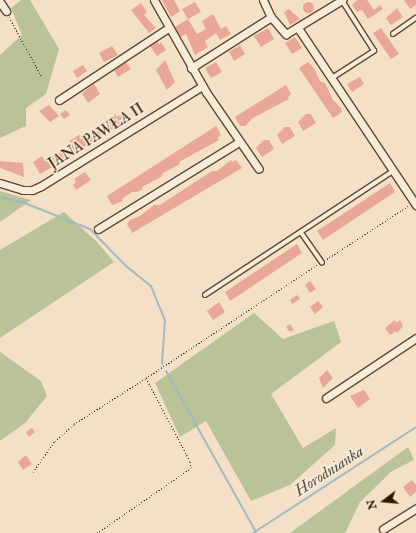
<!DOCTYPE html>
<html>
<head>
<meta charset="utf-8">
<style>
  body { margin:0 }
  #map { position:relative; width:416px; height:533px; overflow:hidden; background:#f3e0c6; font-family:"IM FELL Double Pica",serif }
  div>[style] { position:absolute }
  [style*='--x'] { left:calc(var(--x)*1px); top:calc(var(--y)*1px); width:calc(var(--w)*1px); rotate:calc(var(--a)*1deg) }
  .green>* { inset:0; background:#b9c397 }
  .stream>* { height:2px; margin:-1px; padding:0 1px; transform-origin:1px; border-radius:1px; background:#a2bac1 }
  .building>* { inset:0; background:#e9a897 }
  .round { border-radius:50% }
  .path>* { height:1px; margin-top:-0.5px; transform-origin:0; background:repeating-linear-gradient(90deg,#2d1800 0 1px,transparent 0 3px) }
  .roads { filter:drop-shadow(1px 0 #5e4a32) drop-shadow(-1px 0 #5e4a32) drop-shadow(0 1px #5e4a32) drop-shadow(0 -1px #5e4a32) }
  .lane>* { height:3.5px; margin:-1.75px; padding:0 1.75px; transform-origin:1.75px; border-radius:1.75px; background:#f7ebda }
  .street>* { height:7px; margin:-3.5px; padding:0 3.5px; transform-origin:3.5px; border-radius:3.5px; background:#f7ebda }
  span { translate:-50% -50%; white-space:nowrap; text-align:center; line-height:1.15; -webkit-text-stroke:3.5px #f7ebda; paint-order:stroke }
  .street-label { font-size:15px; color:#2d1800 }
  .water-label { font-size:16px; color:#565144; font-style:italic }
  .north { position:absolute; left:364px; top:481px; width:40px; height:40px; -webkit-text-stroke:3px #f7ebda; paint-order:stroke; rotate:254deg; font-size:11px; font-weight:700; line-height:16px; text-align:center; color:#2d1800 }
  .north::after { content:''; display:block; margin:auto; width:14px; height:18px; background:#2d1800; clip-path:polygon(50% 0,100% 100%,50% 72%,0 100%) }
</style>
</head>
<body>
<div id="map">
  <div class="green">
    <div style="clip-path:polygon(21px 0,30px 0,59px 49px,46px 94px,26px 108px,26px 126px,0 138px,0 55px,22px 35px,11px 8px)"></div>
    <div style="clip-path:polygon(0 191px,31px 200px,0 222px)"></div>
    <div style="clip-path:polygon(64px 212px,97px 242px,114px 262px,0 338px,0 250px)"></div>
    <div style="clip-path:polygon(254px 313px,283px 339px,334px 321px,341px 342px,271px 394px,303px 448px,336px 428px,335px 445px,290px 485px,251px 501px,206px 421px,180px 437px,155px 383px)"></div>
    <div style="clip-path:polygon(0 352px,41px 381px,47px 396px,25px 423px,0 441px)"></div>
    <div style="clip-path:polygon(408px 447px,414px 460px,392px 471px,360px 502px,345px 533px,290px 533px)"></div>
  </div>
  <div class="stream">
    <div style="--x:0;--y:197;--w:23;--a:13"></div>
    <div style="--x:22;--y:202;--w:73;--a:21.7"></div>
    <div style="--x:90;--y:229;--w:52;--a:45.8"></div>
    <div style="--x:126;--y:266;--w:32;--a:39"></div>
    <div style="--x:151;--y:286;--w:38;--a:68"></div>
    <div style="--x:165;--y:321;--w:43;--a:94"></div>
    <div style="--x:166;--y:371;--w:184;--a:60.8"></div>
    <div style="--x:253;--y:533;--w:194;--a:-33"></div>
  </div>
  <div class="building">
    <div style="clip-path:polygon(162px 0,174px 0,180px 11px,171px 17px)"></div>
    <div style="clip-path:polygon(357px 0,367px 0,374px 10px,380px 5px,383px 9px,368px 19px,362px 10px,357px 12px,352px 5px)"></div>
    <div style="clip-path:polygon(404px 0,416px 0,416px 5px,410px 9px)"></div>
    <div class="round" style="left:302.5px;top:1.5px;width:11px;height:11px"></div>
    <div style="clip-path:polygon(195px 2px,201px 12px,188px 19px,182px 9px)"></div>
    <div style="clip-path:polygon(141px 3px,147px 12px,144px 15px,156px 28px,149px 33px,131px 10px)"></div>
    <div style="clip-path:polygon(397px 8px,403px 17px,391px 25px,386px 18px)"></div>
    <div style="clip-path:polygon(289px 9px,300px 19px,290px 25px,284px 12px)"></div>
    <div style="clip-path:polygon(213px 14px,221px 29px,226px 26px,231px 34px,220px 40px,216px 33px,205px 41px,208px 47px,195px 55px,186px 34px,181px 37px,175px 27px,188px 19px,197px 34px,206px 29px,202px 21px)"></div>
    <div style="clip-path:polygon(268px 28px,274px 39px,261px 47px,254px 36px)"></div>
    <div style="clip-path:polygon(381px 28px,399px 54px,391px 59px,373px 33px)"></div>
    <div style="clip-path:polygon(295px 37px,302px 48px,292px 54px,285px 43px)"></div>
    <div style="clip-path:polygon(157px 41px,159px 44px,161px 42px,166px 50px,157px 56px,150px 46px)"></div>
    <div style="clip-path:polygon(240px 45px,245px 54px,234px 61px,229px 52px)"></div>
    <div style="clip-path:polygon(112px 46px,118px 55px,104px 62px,99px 53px)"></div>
    <div style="clip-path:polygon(165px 60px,175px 82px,167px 90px,156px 70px)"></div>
    <div style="clip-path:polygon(126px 62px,131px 69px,118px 77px,114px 70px)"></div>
    <div style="clip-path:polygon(216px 62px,222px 72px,211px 78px,205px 68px)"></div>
    <div style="clip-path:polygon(308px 62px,314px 68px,320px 81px,325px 83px,333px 100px,341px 108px,342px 112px,333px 118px,299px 68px)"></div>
    <div style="clip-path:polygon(83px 65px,87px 71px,77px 78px,73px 71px)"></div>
    <div style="clip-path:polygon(360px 77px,364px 84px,352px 92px,347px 84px)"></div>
    <div style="clip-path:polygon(94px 84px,100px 94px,88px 103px,82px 93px)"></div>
    <div style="clip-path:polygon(286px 85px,291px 94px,288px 97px,289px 99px,253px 118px,245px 126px,240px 126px,235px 117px)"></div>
    <div style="clip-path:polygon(49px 105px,59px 116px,50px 122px,39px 111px)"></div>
    <div style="clip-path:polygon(66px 110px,70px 115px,64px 119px,60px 114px)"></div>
    <div style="clip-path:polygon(125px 112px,127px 115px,119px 121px,121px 124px,110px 131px,104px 121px,115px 114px,117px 117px)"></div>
    <div style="clip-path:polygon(306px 114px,311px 114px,316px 123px,303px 131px,298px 122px)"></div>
    <div style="clip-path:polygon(216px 126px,221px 135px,217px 138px,219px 140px,179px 162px,180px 164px,163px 173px,161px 177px,142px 187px,143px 189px,137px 192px,132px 192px,122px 199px,123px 201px,112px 205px,107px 196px)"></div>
    <div style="clip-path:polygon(97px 127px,103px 138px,40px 174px,33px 162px,42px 156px,45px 161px,48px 160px,72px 145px,69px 141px,81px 134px,83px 138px)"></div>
    <div style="clip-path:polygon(285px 127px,290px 127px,295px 136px,282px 144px,277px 135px)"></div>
    <div style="clip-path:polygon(264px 140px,269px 140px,274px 149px,262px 157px,256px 148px)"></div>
    <div style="clip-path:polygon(231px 160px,232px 162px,236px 160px,242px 168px,132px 233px,127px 224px,130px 220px,140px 216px,154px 205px,160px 205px,212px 171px,217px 171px)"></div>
    <div style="clip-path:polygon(0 161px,23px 163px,24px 177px,0 168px)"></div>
    <div style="clip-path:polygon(85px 172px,91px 180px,76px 190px,73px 185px,76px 182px,74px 179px)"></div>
    <div style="clip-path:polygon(390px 183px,395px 192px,323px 240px,317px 231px)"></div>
    <div style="clip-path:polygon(297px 244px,302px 253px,230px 301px,225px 292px)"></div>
    <div style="clip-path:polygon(310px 281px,316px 289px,310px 293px,305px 285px)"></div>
    <div style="clip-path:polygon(297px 295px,300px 299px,292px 304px,290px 300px)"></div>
    <div style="clip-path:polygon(318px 301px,323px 307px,315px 314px,310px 307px)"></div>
    <div style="clip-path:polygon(219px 302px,225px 312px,213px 320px,207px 311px)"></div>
    <div style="clip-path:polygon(395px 320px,396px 323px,400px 320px,403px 326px,397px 333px,396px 331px,390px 335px,385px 328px)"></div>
    <div style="clip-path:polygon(290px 324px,294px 330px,290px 332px,286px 327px)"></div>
    <div style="clip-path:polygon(327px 370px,333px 378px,323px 388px,319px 378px)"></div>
    <div style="clip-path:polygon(364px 390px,370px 399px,358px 408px,350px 396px)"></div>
    <div style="clip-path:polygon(32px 428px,35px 432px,29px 437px,26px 432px)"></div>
    <div style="clip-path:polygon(26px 455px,32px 464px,23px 470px,18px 462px)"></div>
    <div style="clip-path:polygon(412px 480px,416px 485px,416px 492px,410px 497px,403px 487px)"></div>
  </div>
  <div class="path">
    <div style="--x:9;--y:17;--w:68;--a:61.2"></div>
    <div style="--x:327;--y:259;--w:97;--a:-33.2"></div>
    <div style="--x:33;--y:472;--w:38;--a:-55"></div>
    <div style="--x:55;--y:441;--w:25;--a:-42"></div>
    <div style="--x:74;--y:424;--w:85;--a:-32.6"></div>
    <div style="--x:97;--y:533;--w:114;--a:-34.7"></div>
    <div style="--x:191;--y:468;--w:7;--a:-98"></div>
    <div style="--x:190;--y:461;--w:94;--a:-117.9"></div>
    <div style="--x:146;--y:378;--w:205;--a:-33.5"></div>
  </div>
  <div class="roads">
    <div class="lane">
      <div style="--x:393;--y:34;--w:28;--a:-35"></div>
      <div style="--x:332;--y:78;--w:50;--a:-32.7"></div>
      <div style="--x:374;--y:51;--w:59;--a:-122.6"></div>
      <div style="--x:301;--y:232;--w:37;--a:55"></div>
      <div style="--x:205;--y:295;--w:225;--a:-33.4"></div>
    </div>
    <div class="street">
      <div style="--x:154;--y:0;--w:106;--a:60.5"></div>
      <div style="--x:206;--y:92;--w:93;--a:55.5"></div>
      <div style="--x:263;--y:0;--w:19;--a:65"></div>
      <div style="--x:271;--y:17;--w:23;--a:49"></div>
      <div style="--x:286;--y:34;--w:66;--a:-31.3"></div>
      <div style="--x:0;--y:2;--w:11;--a:56"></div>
      <div style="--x:298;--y:28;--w:213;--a:56.3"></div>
      <div style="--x:191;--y:68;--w:95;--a:-32.5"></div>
      <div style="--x:59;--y:100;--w:131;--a:-33.4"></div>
      <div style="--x:0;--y:183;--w:24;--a:17"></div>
      <div style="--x:23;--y:190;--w:9;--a:0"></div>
      <div style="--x:32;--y:190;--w:10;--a:-24"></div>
      <div style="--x:41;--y:186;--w:190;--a:-31.8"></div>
      <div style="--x:98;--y:229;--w:166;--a:-31.7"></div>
      <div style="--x:326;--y:398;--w:108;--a:-33.7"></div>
      <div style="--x:383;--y:529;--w:39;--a:-32"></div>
    </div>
  </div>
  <div class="street-label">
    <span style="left:96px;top:136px;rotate:-32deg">JANA PAWŁA II</span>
  </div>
  <div class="water-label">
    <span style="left:329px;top:471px;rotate:-33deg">Horodnianka</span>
  </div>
  <div class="north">N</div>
</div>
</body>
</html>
